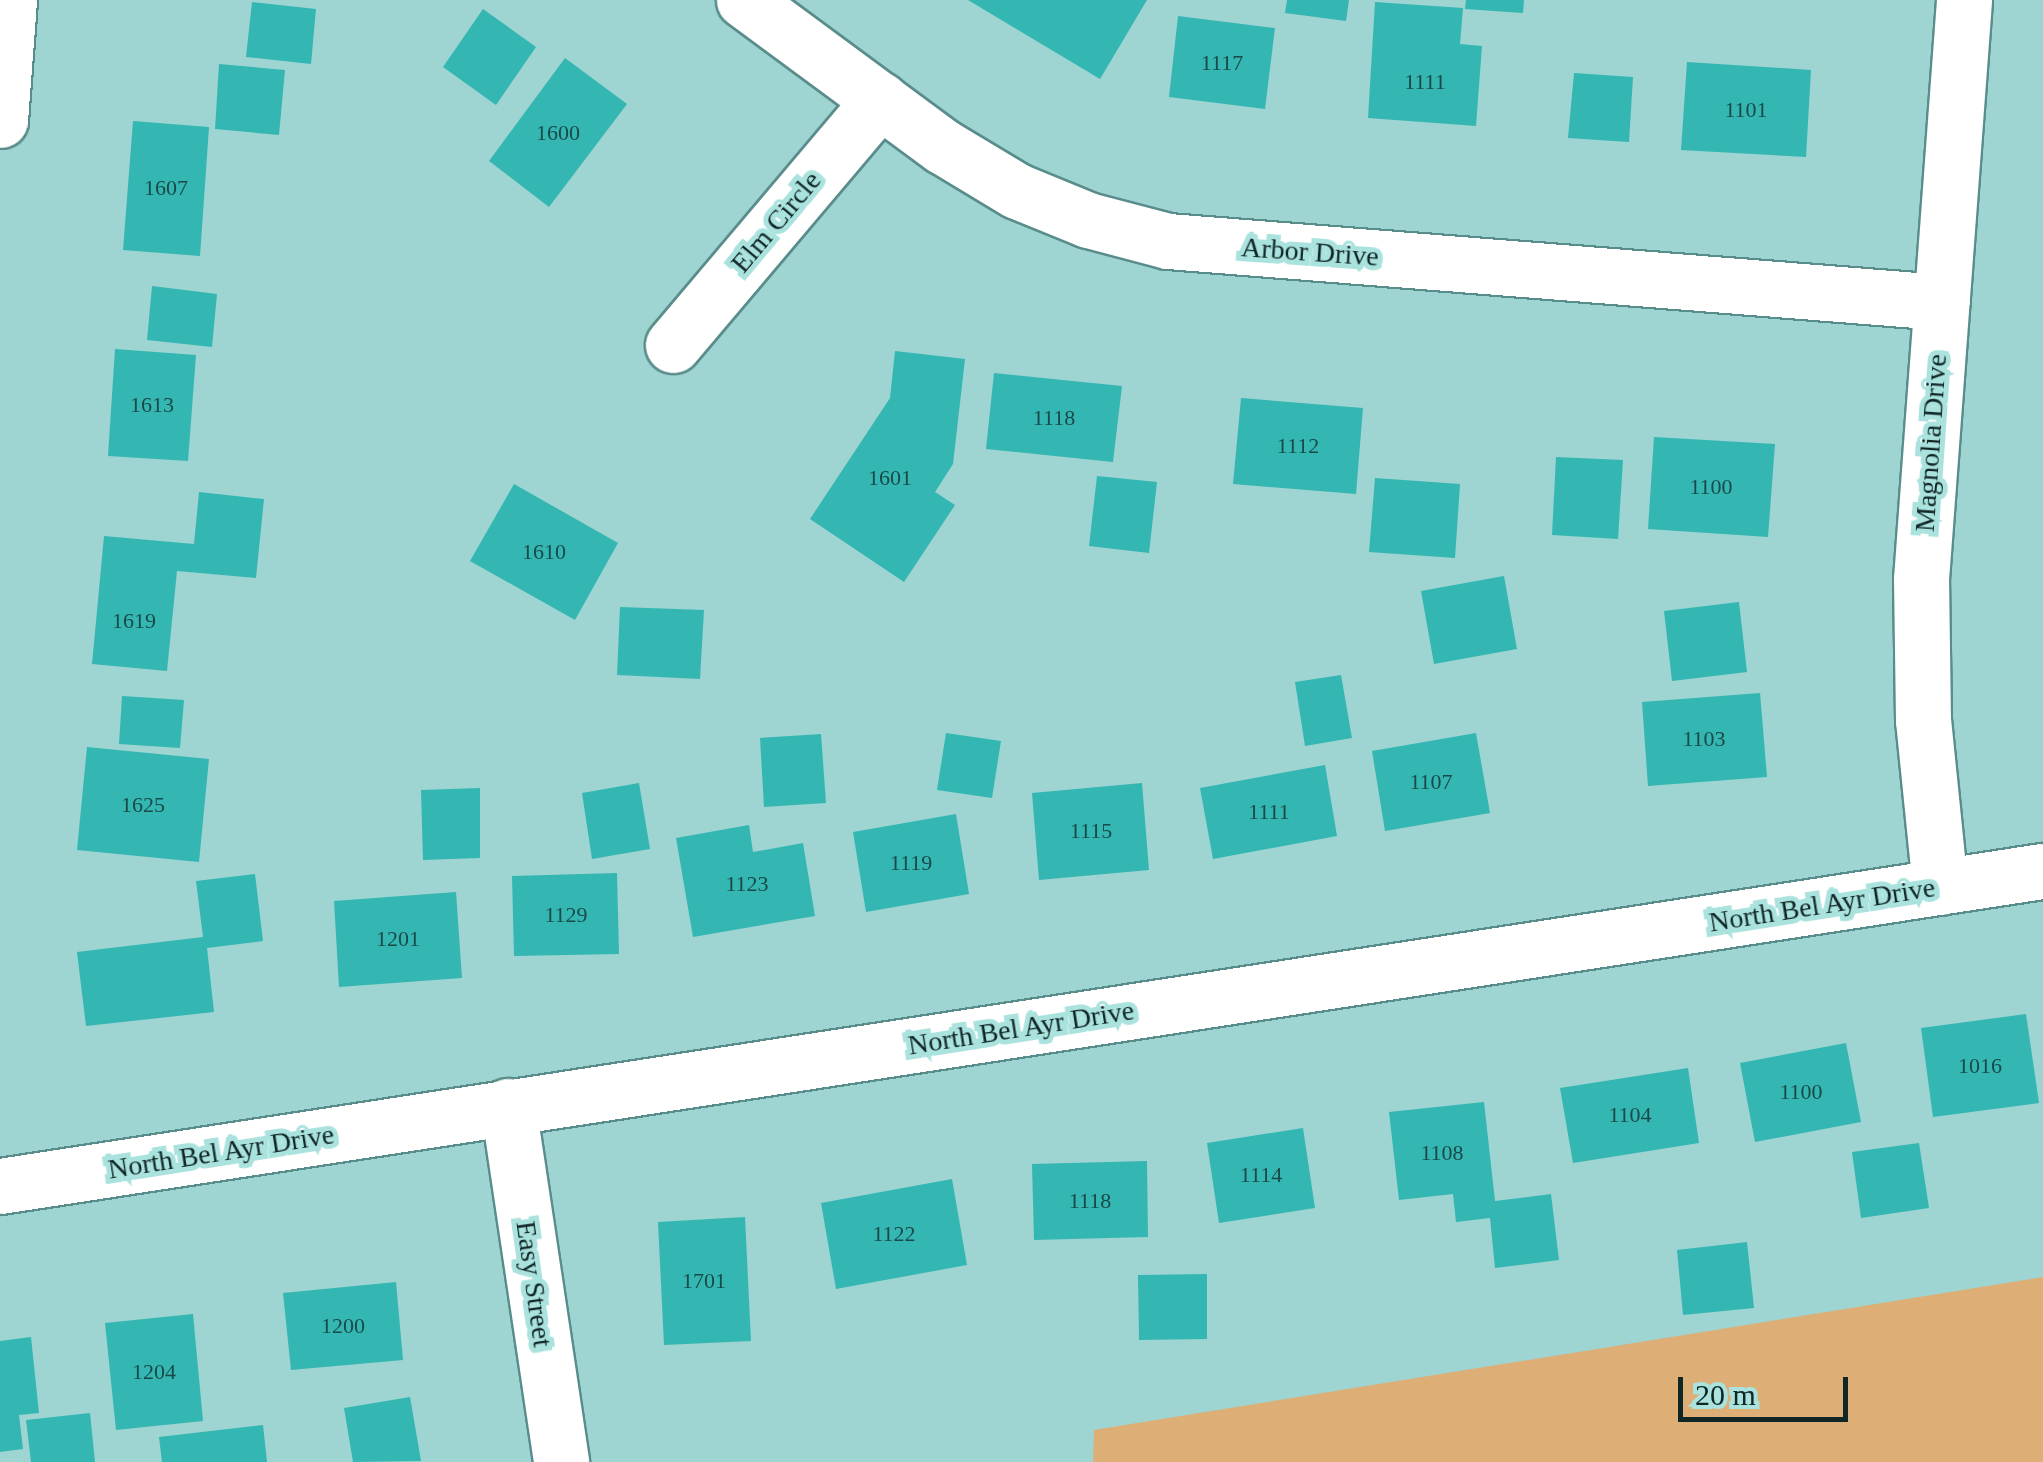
<!DOCTYPE html>
<html>
<head>
<meta charset="utf-8">
<style>
  body { margin:0 }
  #map { position:relative; width:2043px; height:1462px; overflow:hidden; background:#9ed4d1; font-family:Georgia,serif }
  div>[style] { position:absolute }
  [style*='--x'] { left:calc(var(--x)*1px); top:calc(var(--y)*1px); width:calc(var(--w)*1px); rotate:calc(var(--a)*1deg) }
  .green>* { inset:0; background:#ddaf77 }
  .building>* { inset:0; background:#34b7b3 }
  .roads { filter:drop-shadow(2px 0 #598d8b) drop-shadow(-2px 0 #598d8b) drop-shadow(0 2px #598d8b) drop-shadow(0 -2px #598d8b) }
  .street>* { height:55px; margin:-27.5px; padding:0 27.5px; transform-origin:27.5px; border-radius:27.5px; background:#fff }
  span { translate:-50% -50%; white-space:nowrap; text-align:center; line-height:1.15; -webkit-text-stroke:10px #aae2de; paint-order:stroke }
  .number-label { font-size:22px; color:#194a48 }
  .number-label span { -webkit-text-stroke-width:0 }
  .street-label { font-size:28px; color:#102625 }
  .scale { position:absolute; left:1678px; top:1377px; width:170px; height:45px; box-sizing:border-box; border:5px solid #102625; border-top:0; padding-left:12px; font-size:30px; line-height:35px; white-space:nowrap; color:#102625; -webkit-text-stroke:8px #aae2de; paint-order:stroke }
</style>
</head>
<body>
<div id="map">
  <div class="green">
    <div style="clip-path:polygon(2043px 1277px,2043px 1462px,1093px 1462px,1094px 1430px)"></div>
  </div>
  <div class="building">
    <div style="clip-path:polygon(968px 0,1147px 0,1100px 79px)"></div>
    <div style="clip-path:polygon(1287px 0,1349px 0,1346px 21px,1285px 13px)"></div>
    <div style="clip-path:polygon(1466px 0,1524px 0,1523px 13px,1465px 9px)"></div>
    <div style="clip-path:polygon(252px 2px,316px 9px,311px 64px,246px 57px)"></div>
    <div style="clip-path:polygon(1375px 2px,1463px 8px,1460px 44px,1482px 46px,1476px 126px,1368px 118px)"></div>
    <div style="clip-path:polygon(483px 9px,536px 47px,496px 105px,443px 67px)"></div>
    <div style="clip-path:polygon(1178px 16px,1275px 28px,1265px 109px,1169px 97px)"></div>
    <div style="clip-path:polygon(565px 58px,627px 104px,549px 207px,489px 161px)"></div>
    <div style="clip-path:polygon(1687px 62px,1811px 70px,1806px 157px,1681px 150px)"></div>
    <div style="clip-path:polygon(219px 64px,285px 70px,279px 135px,215px 129px)"></div>
    <div style="clip-path:polygon(1574px 73px,1633px 77px,1629px 142px,1568px 138px)"></div>
    <div style="clip-path:polygon(133px 121px,209px 127px,200px 256px,123px 250px)"></div>
    <div style="clip-path:polygon(152px 286px,217px 294px,212px 347px,147px 340px)"></div>
    <div style="clip-path:polygon(115px 349px,196px 355px,188px 461px,108px 456px)"></div>
    <div style="clip-path:polygon(895px 351px,965px 359px,953px 464px,935px 492px,955px 505px,904px 582px,810px 519px,890px 398px)"></div>
    <div style="clip-path:polygon(994px 373px,1122px 386px,1113px 462px,986px 449px)"></div>
    <div style="clip-path:polygon(1241px 398px,1363px 408px,1356px 494px,1233px 484px)"></div>
    <div style="clip-path:polygon(1654px 437px,1775px 444px,1768px 537px,1648px 529px)"></div>
    <div style="clip-path:polygon(1556px 457px,1623px 460px,1618px 539px,1552px 535px)"></div>
    <div style="clip-path:polygon(1097px 476px,1157px 482px,1149px 553px,1089px 546px)"></div>
    <div style="clip-path:polygon(1375px 478px,1460px 484px,1455px 558px,1369px 552px)"></div>
    <div style="clip-path:polygon(514px 484px,618px 543px,575px 620px,470px 561px)"></div>
    <div style="clip-path:polygon(199px 492px,264px 499px,256px 578px,177px 571px,167px 671px,92px 664px,104px 536px,194px 544px)"></div>
    <div style="clip-path:polygon(1504px 576px,1517px 649px,1434px 664px,1421px 591px)"></div>
    <div style="clip-path:polygon(1739px 602px,1747px 672px,1672px 681px,1664px 611px)"></div>
    <div style="clip-path:polygon(620px 607px,704px 610px,700px 679px,617px 675px)"></div>
    <div style="clip-path:polygon(1341px 675px,1352px 738px,1305px 746px,1295px 682px)"></div>
    <div style="clip-path:polygon(1760px 693px,1767px 777px,1648px 786px,1642px 702px)"></div>
    <div style="clip-path:polygon(122px 696px,184px 700px,180px 748px,119px 744px)"></div>
    <div style="clip-path:polygon(946px 733px,1001px 741px,992px 798px,937px 790px)"></div>
    <div style="clip-path:polygon(1476px 733px,1490px 813px,1385px 831px,1372px 751px)"></div>
    <div style="clip-path:polygon(821px 734px,826px 803px,764px 807px,760px 738px)"></div>
    <div style="clip-path:polygon(87px 747px,209px 759px,199px 862px,77px 850px)"></div>
    <div style="clip-path:polygon(1325px 765px,1337px 836px,1213px 859px,1200px 788px)"></div>
    <div style="clip-path:polygon(639px 783px,650px 849px,592px 859px,582px 793px)"></div>
    <div style="clip-path:polygon(1142px 783px,1149px 870px,1039px 880px,1032px 793px)"></div>
    <div style="clip-path:polygon(480px 788px,480px 858px,423px 860px,421px 790px)"></div>
    <div style="clip-path:polygon(956px 814px,969px 894px,866px 912px,853px 832px)"></div>
    <div style="clip-path:polygon(749px 825px,753px 852px,803px 843px,815px 916px,693px 937px,676px 838px)"></div>
    <div style="clip-path:polygon(617px 873px,619px 954px,514px 956px,512px 876px)"></div>
    <div style="clip-path:polygon(255px 874px,263px 941px,207px 948px,214px 1012px,86px 1026px,77px 952px,203px 937px,196px 881px)"></div>
    <div style="clip-path:polygon(456px 892px,462px 978px,339px 987px,334px 901px)"></div>
    <div style="clip-path:polygon(2026px 1014px,2039px 1103px,1933px 1117px,1921px 1028px)"></div>
    <div style="clip-path:polygon(1846px 1043px,1861px 1122px,1755px 1142px,1740px 1063px)"></div>
    <div style="clip-path:polygon(1688px 1068px,1699px 1143px,1573px 1163px,1560px 1088px)"></div>
    <div style="clip-path:polygon(1484px 1102px,1495px 1201px,1551px 1194px,1559px 1260px,1495px 1268px,1490px 1218px,1456px 1222px,1453px 1194px,1399px 1200px,1389px 1112px)"></div>
    <div style="clip-path:polygon(1303px 1128px,1315px 1208px,1219px 1223px,1207px 1143px)"></div>
    <div style="clip-path:polygon(1919px 1143px,1929px 1208px,1861px 1218px,1852px 1152px)"></div>
    <div style="clip-path:polygon(1147px 1161px,1148px 1237px,1034px 1240px,1032px 1164px)"></div>
    <div style="clip-path:polygon(952px 1179px,967px 1265px,836px 1289px,821px 1203px)"></div>
    <div style="clip-path:polygon(745px 1217px,751px 1341px,664px 1345px,658px 1222px)"></div>
    <div style="clip-path:polygon(1747px 1242px,1754px 1308px,1683px 1315px,1677px 1250px)"></div>
    <div style="clip-path:polygon(1207px 1274px,1207px 1339px,1139px 1340px,1138px 1275px)"></div>
    <div style="clip-path:polygon(396px 1282px,403px 1360px,291px 1370px,283px 1293px)"></div>
    <div style="clip-path:polygon(193px 1314px,203px 1421px,116px 1430px,105px 1323px)"></div>
    <div style="clip-path:polygon(31px 1337px,39px 1413px,19px 1415px,23px 1449px,0 1452px,0 1341px)"></div>
    <div style="clip-path:polygon(410px 1397px,421px 1461px,353px 1462px,344px 1408px)"></div>
    <div style="clip-path:polygon(90px 1413px,95px 1462px,31px 1462px,26px 1420px)"></div>
    <div style="clip-path:polygon(263px 1425px,267px 1462px,162px 1462px,159px 1437px)"></div>
  </div>
  <div class="roads">
    <div class="street">
      <div style="--x:744;--y:0;--w:246;--a:36.4"></div>
      <div style="--x:942;--y:146;--w:87;--a:31"></div>
      <div style="--x:1017;--y:191;--w:77;--a:22.2"></div>
      <div style="--x:1088;--y:220;--w:83;--a:14.7"></div>
      <div style="--x:1168;--y:241;--w:776;--a:4.51"></div>
      <div style="--x:0;--y:120;--w:120;--a:-85.7"></div>
      <div style="--x:673;--y:345;--w:321;--a:-49.8"></div>
      <div style="--x:1940;--y:887;--w:168;--a:-95.8"></div>
      <div style="--x:1923;--y:720;--w:141;--a:-90.8"></div>
      <div style="--x:1921;--y:579;--w:581;--a:-85.75"></div>
      <div style="--x:508;--y:1106;--w:360;--a:81.5"></div>
      <div style="--x:0;--y:1186;--w:2067;--a:-8.77"></div>
    </div>
  </div>
  <div class="number-label">
    <span style="left:1222px;top:63px">1117</span>
    <span style="left:1425px;top:82px">1111</span>
    <span style="left:1746px;top:110px">1101</span>
    <span style="left:558px;top:133px">1600</span>
    <span style="left:166px;top:188px">1607</span>
    <span style="left:152px;top:405px">1613</span>
    <span style="left:1054px;top:418px">1118</span>
    <span style="left:1298px;top:446px">1112</span>
    <span style="left:890px;top:478px">1601</span>
    <span style="left:1711px;top:487px">1100</span>
    <span style="left:544px;top:552px">1610</span>
    <span style="left:134px;top:621px">1619</span>
    <span style="left:1704px;top:739px">1103</span>
    <span style="left:1431px;top:782px">1107</span>
    <span style="left:143px;top:805px">1625</span>
    <span style="left:1269px;top:812px">1111</span>
    <span style="left:1091px;top:831px">1115</span>
    <span style="left:911px;top:863px">1119</span>
    <span style="left:747px;top:884px">1123</span>
    <span style="left:566px;top:915px">1129</span>
    <span style="left:398px;top:939px">1201</span>
    <span style="left:1980px;top:1066px">1016</span>
    <span style="left:1801px;top:1092px">1100</span>
    <span style="left:1630px;top:1115px">1104</span>
    <span style="left:1442px;top:1153px">1108</span>
    <span style="left:1261px;top:1175px">1114</span>
    <span style="left:1090px;top:1201px">1118</span>
    <span style="left:894px;top:1234px">1122</span>
    <span style="left:704px;top:1281px">1701</span>
    <span style="left:343px;top:1326px">1200</span>
    <span style="left:154px;top:1372px">1204</span>
  </div>
  <div class="street-label">
    <span style="left:776px;top:222px;rotate:-50deg">Elm Circle</span>
    <span style="left:1310px;top:252px;rotate:4deg">Arbor Drive</span>
    <span style="left:1931px;top:443px;rotate:-86deg">Magnolia Drive</span>
    <span style="left:1822px;top:905px;rotate:-9deg">North Bel Ayr Drive</span>
    <span style="left:1021px;top:1028px;rotate:-9deg">North Bel Ayr Drive</span>
    <span style="left:221px;top:1152px;rotate:-9deg">North Bel Ayr Drive</span>
    <span style="left:534px;top:1284px;rotate:82deg">Easy Street</span>
  </div>
  <div class="scale">20 m</div>
</div>
</body>
</html>
